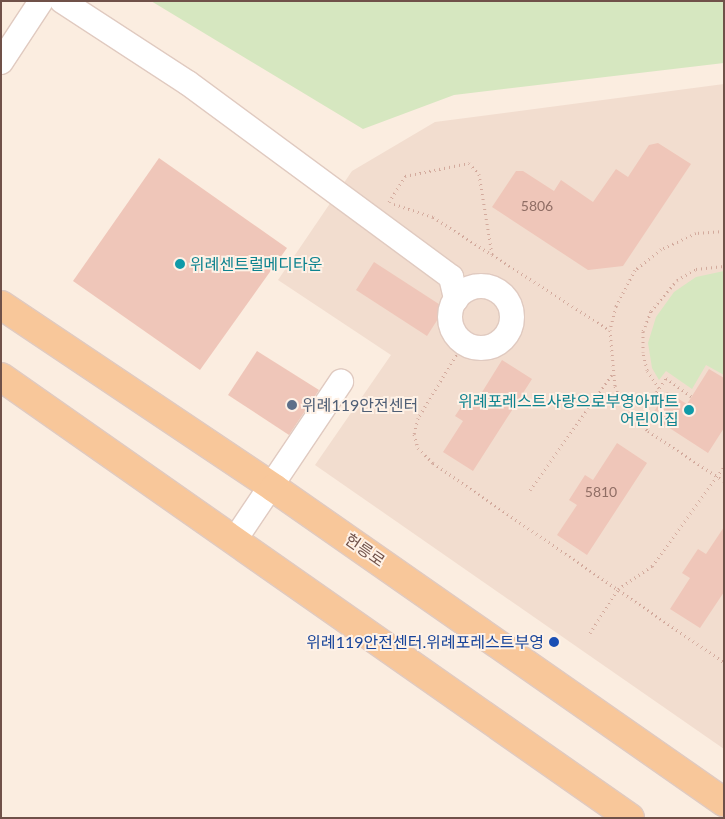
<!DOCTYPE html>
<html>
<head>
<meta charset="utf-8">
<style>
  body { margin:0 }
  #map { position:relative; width:725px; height:819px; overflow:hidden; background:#fbede0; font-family:Lato,"Noto Sans KR",sans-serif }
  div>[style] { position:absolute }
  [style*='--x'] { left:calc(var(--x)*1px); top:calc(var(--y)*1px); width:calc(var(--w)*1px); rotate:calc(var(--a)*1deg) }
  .residential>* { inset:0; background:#f2ddcf }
  .green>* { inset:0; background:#d6e7c0 }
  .building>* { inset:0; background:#efc6b9 }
  .path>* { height:3px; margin-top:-1.5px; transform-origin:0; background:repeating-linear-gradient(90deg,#d3aa9d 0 1px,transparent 0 5px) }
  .roads { filter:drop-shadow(1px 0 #e0cac0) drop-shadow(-1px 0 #e0cac0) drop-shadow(0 1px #e0cac0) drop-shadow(0 -1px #e0cac0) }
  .minor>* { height:24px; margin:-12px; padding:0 12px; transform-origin:12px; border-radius:12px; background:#fff }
  .minor>.ring { margin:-12px; padding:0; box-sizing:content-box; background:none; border:24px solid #fff; border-radius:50% }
  .major>* { height:28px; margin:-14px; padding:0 14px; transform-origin:14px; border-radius:14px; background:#f8c79a }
  .dots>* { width:14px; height:14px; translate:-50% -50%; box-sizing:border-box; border:2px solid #fef1e6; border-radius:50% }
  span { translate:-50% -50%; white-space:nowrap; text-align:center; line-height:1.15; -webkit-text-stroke:4px #fef1e6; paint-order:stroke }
  .number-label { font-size:14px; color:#906e65 }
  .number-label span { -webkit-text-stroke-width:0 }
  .culture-label { font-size:16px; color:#0d838f }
  .left { translate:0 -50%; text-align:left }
  .right { translate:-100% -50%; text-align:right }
  .service-label { font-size:16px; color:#4e5e75 }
  .street-label { font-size:16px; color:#705149 }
  .transit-label { font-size:16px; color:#164399 }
  .frame { position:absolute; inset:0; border:2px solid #705149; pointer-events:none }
</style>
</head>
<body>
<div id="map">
  <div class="residential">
    <div style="clip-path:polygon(724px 84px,724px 749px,315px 465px,391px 355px,278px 280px,352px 171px,435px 122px)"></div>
  </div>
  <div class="green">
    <div style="clip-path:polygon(151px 1px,724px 1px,724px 63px,454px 95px,363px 129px)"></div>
    <div style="clip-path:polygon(724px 271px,724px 375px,706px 365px,692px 389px,666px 371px,659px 380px,652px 368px,648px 343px,656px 317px,674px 292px,696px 277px)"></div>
  </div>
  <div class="building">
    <div style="clip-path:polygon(658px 143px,691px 164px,623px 266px,588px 270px,492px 207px,516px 171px,523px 171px,554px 191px,561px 180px,593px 202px,616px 169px,628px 177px,649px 145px)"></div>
    <div style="clip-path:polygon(159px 158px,287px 248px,200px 370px,73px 281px)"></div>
    <div style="clip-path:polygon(374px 262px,445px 308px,427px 336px,356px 290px)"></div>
    <div style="clip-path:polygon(257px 351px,319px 390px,289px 435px,228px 395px)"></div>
    <div style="clip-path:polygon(502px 360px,532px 379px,473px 471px,443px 452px,463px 421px,455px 416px,471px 392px,479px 397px)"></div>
    <div style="clip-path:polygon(709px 369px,724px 378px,724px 428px,708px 453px,651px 416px,667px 392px,687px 404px)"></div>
    <div style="clip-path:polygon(617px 443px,647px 463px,587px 555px,557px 535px,577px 505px,569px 500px,585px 475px,593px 480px)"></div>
    <div style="clip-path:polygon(724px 527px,724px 592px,700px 628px,670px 609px,690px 578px,682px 573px,698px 549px,706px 554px)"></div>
  </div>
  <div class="path">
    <div style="--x:389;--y:202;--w:31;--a:-58"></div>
    <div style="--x:405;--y:176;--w:65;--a:-11.5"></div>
    <div style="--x:469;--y:163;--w:15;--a:48"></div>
    <div style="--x:479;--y:174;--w:81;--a:80.8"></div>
    <div style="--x:394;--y:204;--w:41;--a:18.4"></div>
    <div style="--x:433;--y:217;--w:210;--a:32.6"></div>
    <div style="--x:724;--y:231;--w:28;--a:176"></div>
    <div style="--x:696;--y:233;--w:38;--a:155"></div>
    <div style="--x:661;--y:249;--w:33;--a:141"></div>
    <div style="--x:635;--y:270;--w:41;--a:117.8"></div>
    <div style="--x:616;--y:306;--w:25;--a:104"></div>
    <div style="--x:610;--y:330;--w:56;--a:84.9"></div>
    <div style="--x:615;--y:386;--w:19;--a:69"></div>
    <div style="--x:622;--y:404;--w:37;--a:46"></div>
    <div style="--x:648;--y:431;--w:91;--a:33.3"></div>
    <div style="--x:464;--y:342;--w:89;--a:121.2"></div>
    <div style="--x:418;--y:418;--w:16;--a:104"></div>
    <div style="--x:414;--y:434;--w:15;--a:74"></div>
    <div style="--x:418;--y:448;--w:21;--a:45"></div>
    <div style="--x:433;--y:463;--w:353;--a:34.4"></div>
    <div style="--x:659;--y:388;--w:22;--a:-124"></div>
    <div style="--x:647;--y:370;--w:18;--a:-103"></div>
    <div style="--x:643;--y:352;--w:21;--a:-90"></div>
    <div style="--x:643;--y:331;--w:22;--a:-68"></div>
    <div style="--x:651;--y:311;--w:40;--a:-50"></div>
    <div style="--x:677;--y:280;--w:22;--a:-30"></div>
    <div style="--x:696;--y:269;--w:28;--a:-6"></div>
    <div style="--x:637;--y:421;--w:52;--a:-56"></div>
    <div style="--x:666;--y:378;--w:31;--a:36"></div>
    <div style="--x:530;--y:490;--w:143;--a:-54.6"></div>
    <div style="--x:590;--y:633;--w:52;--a:-57.5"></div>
    <div style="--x:618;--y:589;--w:41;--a:-34.1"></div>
    <div style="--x:652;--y:566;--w:122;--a:-54"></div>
  </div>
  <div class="roads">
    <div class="minor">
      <div style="--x:62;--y:1;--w:150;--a:33.1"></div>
      <div style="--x:188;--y:83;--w:327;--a:36.4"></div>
      <div style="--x:451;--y:277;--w:23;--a:77"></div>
      <div style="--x:1;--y:62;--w:73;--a:-56.7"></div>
      <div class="ring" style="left:450px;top:286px;width:38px;height:38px"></div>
      <div style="--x:234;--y:541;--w:192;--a:-56.1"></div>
    </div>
    <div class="major">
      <div style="--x:1;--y:305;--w:329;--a:33.8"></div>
      <div style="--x:274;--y:488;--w:549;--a:34.91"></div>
      <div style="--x:1;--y:377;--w:768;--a:35.03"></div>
    </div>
  </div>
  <div class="dots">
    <div style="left:180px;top:264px;background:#0f9aa8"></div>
    <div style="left:292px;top:405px;background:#5c6f8a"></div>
    <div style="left:689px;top:410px;background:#0f9aa8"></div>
    <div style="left:554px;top:642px;background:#1a4fb4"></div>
  </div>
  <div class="number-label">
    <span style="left:537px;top:206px">5806</span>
    <span style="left:601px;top:492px">5810</span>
  </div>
  <div class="culture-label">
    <span class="left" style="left:190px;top:264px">위례센트럴메디타운</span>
    <span class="right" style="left:679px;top:410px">위례포레스트사랑으로부영아파트<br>어린이집</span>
  </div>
  <div class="service-label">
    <span class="left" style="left:302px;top:405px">위례119안전센터</span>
  </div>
  <div class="street-label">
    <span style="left:365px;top:550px;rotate:35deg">헌릉로</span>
  </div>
  <div class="transit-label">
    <span class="right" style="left:544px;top:642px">위례119안전센터.위례포레스트부영</span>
  </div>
  <div class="frame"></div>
</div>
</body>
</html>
